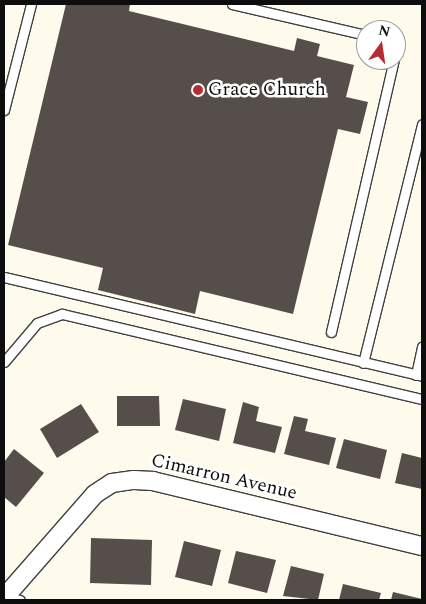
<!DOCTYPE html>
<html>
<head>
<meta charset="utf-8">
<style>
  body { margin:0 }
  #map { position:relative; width:426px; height:604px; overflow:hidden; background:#fefbed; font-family:Spectral,serif }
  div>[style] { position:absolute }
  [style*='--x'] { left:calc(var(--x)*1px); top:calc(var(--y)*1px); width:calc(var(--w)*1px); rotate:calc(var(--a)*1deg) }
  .building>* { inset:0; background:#554e4a }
  .roads { filter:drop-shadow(1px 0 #404040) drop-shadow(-1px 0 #404040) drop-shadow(0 1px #404040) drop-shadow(0 -1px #404040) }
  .lane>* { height:9px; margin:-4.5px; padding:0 4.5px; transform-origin:4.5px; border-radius:4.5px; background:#fff }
  .street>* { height:18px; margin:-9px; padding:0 9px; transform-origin:9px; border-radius:9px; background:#fff }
  .dots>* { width:14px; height:14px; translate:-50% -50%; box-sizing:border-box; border:2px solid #fff; border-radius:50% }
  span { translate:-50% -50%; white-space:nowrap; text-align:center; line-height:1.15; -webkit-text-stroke:5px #fff; paint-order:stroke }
  .poi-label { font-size:19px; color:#0d0d0d }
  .left { translate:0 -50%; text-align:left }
  .street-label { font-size:19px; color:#0d0d0d }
  .frame { position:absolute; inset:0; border:5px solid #0d0d0d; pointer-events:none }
  .north { position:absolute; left:356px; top:20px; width:50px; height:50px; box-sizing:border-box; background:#fff; border:1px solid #9e9e9e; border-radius:50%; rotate:14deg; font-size:14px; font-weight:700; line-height:20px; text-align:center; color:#0d0d0d }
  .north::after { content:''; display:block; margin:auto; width:18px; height:22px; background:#b52c32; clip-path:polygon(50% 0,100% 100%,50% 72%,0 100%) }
</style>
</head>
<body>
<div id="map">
  <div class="building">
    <div style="clip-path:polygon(66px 4px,130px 4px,129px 11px,294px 51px,297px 38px,320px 44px,317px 56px,354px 65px,346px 97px,368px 102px,360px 134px,338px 129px,293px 314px,200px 291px,195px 314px,98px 290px,103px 268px,8px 245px)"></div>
    <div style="clip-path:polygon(117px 396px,159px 396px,160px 426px,117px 426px)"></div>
    <div style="clip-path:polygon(183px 399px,226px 409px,219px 441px,175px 430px)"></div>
    <div style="clip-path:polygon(243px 402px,259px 407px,256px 421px,282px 427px,275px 453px,233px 443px)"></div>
    <div style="clip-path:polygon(81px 404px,99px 432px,57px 458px,40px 429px)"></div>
    <div style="clip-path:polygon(294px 416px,308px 419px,305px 431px,336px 438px,329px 465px,284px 454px)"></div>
    <div style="clip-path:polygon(344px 439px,387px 450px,380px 479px,336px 468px)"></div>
    <div style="clip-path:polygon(14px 449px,44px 473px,16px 507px,4px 497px,4px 462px)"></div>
    <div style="clip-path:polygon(402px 453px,422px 458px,422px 489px,395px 483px)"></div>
    <div style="clip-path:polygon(91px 538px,152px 540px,151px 585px,90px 583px)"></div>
    <div style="clip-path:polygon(184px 541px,221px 550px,212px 586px,175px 577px)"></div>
    <div style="clip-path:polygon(236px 551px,276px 560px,267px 593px,228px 583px)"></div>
    <div style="clip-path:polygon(291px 566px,324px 574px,318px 600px,283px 596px)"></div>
    <div style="clip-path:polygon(343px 584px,381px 593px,379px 600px,339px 600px)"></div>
    <div style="clip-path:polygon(393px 592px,422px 599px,422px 600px,391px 600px)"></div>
  </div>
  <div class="roads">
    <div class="lane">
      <div style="--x:232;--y:4;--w:138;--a:13"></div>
      <div style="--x:396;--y:41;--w:10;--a:90"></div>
      <div style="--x:4;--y:110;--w:109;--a:-75.7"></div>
      <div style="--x:4;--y:277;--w:430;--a:13.3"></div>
      <div style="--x:331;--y:332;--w:279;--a:-77"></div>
      <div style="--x:4;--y:362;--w:51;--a:-49.8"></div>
      <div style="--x:37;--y:323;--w:27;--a:-20"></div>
      <div style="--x:62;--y:314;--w:370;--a:13.3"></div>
      <div style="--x:363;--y:363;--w:246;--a:-76.1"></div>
      <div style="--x:416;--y:375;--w:29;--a:-78"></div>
      <div style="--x:5;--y:597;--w:15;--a:11"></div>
    </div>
    <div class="street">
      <div style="--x:4;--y:598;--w:138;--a:-48.8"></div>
      <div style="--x:95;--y:494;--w:20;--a:-33"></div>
      <div style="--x:112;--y:483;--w:22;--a:-8"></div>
      <div style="--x:134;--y:480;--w:19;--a:3"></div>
      <div style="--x:153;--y:481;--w:277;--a:13.6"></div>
    </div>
  </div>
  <div class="dots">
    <div style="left:198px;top:90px;background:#b52c32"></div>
  </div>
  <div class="poi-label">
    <span class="left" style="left:208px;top:90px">Grace Church</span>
  </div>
  <div class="street-label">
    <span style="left:224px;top:477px;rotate:13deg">Cimarron Avenue</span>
  </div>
  <div class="frame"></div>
  <div class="north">N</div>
</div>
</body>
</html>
